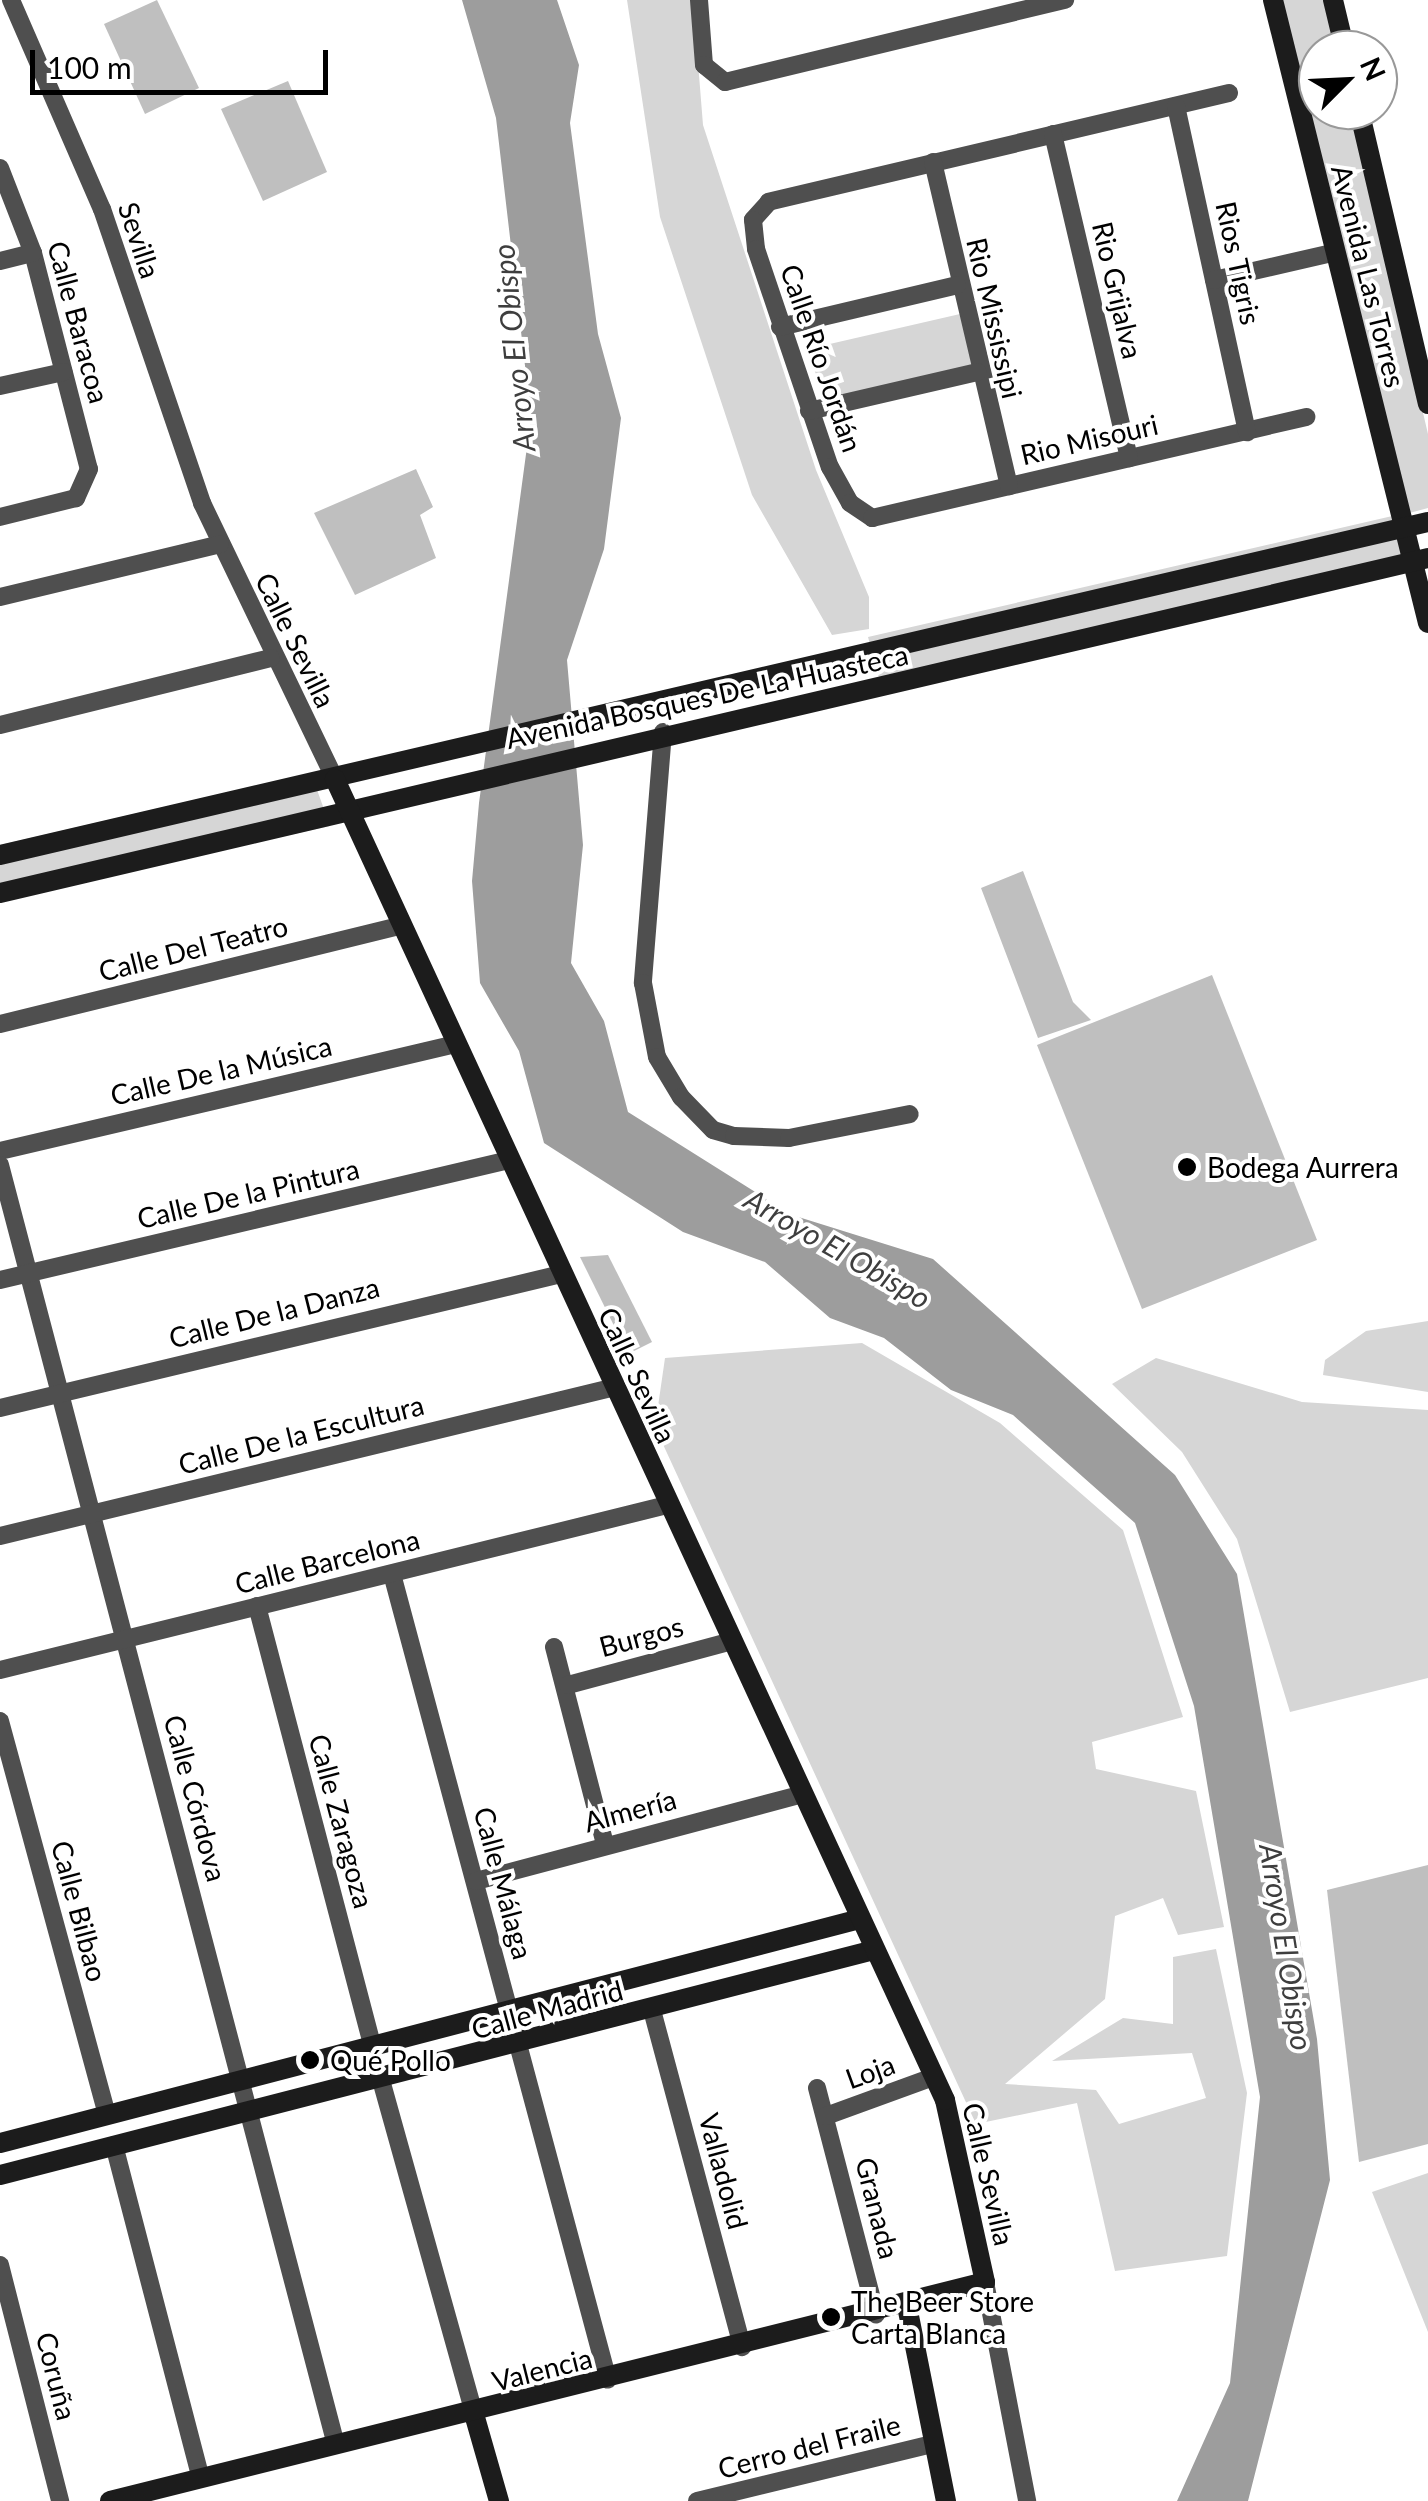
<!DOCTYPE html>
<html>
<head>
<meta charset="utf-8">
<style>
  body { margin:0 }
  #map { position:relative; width:1428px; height:2501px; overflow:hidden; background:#fff; font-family:Lato,sans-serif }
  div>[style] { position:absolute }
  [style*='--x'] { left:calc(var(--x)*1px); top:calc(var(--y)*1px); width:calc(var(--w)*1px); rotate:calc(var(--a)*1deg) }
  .green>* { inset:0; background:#d6d6d6 }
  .water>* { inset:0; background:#9d9d9d }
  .building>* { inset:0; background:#bfbfbf }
  .street>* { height:18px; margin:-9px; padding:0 9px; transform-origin:9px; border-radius:9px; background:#4f4f4f }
  .secondary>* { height:20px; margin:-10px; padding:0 10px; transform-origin:10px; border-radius:10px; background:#1c1c1c }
  .dots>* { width:28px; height:28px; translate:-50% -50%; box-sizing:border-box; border:5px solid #fff; border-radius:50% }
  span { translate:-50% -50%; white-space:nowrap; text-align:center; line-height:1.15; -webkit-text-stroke:8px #fff; paint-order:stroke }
  .street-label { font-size:28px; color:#000 }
  .poi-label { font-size:28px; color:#000 }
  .left { translate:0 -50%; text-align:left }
  .water-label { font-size:30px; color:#3e3e3e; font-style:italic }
  .north { position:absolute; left:1298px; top:30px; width:100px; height:100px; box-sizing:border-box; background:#fff; border:2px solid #999; border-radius:50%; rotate:66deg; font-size:28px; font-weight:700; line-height:40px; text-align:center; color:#000 }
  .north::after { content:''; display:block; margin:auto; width:35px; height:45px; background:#000; clip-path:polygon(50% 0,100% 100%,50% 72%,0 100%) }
  .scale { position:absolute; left:30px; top:50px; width:298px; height:45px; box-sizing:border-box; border:5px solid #000; border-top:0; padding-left:12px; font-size:30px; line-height:35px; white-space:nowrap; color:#000; -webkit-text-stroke:8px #fff; paint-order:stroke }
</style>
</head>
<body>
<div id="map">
  <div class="green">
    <div style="clip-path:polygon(627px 0,693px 0,703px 125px,816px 470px,869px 597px,869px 629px,832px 635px,752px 495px,660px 217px)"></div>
    <div style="clip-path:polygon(1281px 0,1327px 0,1338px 50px,1318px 50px,1318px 110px,1352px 110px,1428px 434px,1428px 508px,1402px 515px,1414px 563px,882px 689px,868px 637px,1401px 514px)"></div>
    <div style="clip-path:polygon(960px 314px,973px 369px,825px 404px,808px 349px)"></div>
    <div style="clip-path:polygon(311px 773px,330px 826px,0 899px,0 845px)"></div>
    <div style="clip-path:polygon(1428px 1321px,1428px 1392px,1323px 1375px,1325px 1360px,1366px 1331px)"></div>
    <div style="clip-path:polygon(862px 1343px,1000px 1423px,1123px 1530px,1183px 1717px,1092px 1742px,1096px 1769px,1196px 1791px,1224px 1927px,1178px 1935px,1163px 1898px,1115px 1916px,1105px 1999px,1005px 2084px,1096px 2090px,1119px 2124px,1206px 2098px,1192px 2053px,1052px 2061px,1123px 2018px,1173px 2024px,1173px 1957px,1216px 1949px,1247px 2093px,1227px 2256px,1115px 2271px,1077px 2103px,976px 2124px,655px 1427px,665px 1358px)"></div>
    <div style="clip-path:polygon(1156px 1358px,1302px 1402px,1428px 1410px,1428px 1678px,1290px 1712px,1237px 1539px,1182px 1452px,1112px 1384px)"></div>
    <div style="clip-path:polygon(1428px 2173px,1428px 2332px,1372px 2192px)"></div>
  </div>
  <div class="water">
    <div style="clip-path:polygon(462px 0,557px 0,579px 65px,570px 123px,598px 334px,621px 418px,604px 549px,567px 660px,583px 845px,571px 963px,604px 1021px,628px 1112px,792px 1215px,933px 1259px,1175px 1475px,1237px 1574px,1317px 2039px,1330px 2180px,1248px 2501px,1177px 2501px,1230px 2383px,1260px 2097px,1194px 1706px,1135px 1523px,1013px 1415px,951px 1390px,884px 1338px,830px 1318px,765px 1262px,683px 1232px,544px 1143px,519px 1051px,480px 983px,472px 881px,479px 803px,531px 417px,496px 118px)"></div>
  </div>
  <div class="building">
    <div style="clip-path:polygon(157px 0,199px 88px,145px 114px,104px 24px)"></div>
    <div style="clip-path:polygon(288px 81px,327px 172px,263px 201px,221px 109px)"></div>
    <div style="clip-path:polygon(416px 469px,433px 507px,420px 515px,436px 558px,355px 595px,314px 513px)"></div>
    <div style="clip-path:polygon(1023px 871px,1073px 1002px,1091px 1020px,1038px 1038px,981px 888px)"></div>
    <div style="clip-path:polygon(1212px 975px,1317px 1240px,1142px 1309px,1037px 1045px)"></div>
    <div style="clip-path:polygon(608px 1255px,652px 1342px,628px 1354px,580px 1257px)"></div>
    <div style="clip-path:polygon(1428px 1865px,1428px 2144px,1359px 2162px,1327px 1890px)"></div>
  </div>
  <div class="street">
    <div style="--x:11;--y:0;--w:228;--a:66.5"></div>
    <div style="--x:102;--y:209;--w:311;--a:71.2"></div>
    <div style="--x:202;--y:503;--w:306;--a:64.3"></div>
    <div style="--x:699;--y:0;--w:65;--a:85.6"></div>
    <div style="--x:704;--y:65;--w:27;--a:39"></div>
    <div style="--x:725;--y:82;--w:350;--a:-13.6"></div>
    <div style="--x:1229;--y:93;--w:473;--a:166.7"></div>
    <div style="--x:769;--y:202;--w:24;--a:132"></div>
    <div style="--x:753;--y:220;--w:29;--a:84"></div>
    <div style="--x:756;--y:249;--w:230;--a:71.3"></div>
    <div style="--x:830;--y:467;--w:41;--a:60.9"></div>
    <div style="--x:850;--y:503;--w:27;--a:34"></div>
    <div style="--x:872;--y:518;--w:446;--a:-13.1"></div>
    <div style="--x:1176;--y:106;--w:334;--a:77.7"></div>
    <div style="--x:1053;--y:134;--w:333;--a:76.8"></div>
    <div style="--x:933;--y:162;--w:333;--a:76.8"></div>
    <div style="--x:0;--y:168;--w:91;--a:68.8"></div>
    <div style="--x:33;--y:253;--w:223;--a:75.5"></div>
    <div style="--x:89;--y:469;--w:32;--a:114"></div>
    <div style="--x:76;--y:498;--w:78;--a:166"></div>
    <div style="--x:0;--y:261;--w:34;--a:-14"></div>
    <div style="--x:1214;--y:280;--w:121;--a:-12.9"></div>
    <div style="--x:780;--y:327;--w:182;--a:-13.3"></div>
    <div style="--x:0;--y:386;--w:65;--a:-12.5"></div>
    <div style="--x:809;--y:411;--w:173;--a:-13"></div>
    <div style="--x:0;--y:597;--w:226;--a:-13.5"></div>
    <div style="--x:0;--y:725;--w:279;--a:-13.9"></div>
    <div style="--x:663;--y:732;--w:252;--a:94.6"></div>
    <div style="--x:643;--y:983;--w:75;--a:79.3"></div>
    <div style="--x:657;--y:1057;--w:47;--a:59"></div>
    <div style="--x:681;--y:1097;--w:46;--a:45.9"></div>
    <div style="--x:713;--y:1130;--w:22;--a:16"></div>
    <div style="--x:734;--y:1136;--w:55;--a:2.1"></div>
    <div style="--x:789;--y:1138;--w:123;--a:-11.2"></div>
    <div style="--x:0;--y:1024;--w:412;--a:-13.8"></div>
    <div style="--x:0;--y:1151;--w:467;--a:-13.2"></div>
    <div style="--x:0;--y:1165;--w:1323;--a:75.29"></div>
    <div style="--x:0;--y:1280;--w:523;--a:-13.27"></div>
    <div style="--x:0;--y:1408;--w:577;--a:-13.43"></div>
    <div style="--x:0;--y:1536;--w:633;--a:-13.62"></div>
    <div style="--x:392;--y:1574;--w:834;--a:75"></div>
    <div style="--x:257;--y:1606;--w:458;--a:75.3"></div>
    <div style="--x:554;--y:1647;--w:203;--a:75.5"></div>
    <div style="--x:0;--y:1670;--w:687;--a:-13.89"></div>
    <div style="--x:568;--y:1685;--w:167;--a:-15"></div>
    <div style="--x:0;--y:1721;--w:408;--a:74.8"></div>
    <div style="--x:476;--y:1881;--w:334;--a:-14.9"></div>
    <div style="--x:652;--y:2010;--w:349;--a:75"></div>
    <div style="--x:381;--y:2080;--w:347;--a:74.4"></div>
    <div style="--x:817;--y:2088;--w:234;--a:75.4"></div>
    <div style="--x:826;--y:2116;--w:114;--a:-20"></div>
    <div style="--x:114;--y:2145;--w:344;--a:75.4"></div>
    <div style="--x:0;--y:2265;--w:244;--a:75.7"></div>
    <div style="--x:985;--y:2282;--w:223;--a:79.1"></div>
    <div style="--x:697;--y:2501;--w:243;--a:-13.6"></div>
  </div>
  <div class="secondary">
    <div style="--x:1273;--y:0;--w:642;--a:76.03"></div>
    <div style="--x:1333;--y:0;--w:51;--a:76.5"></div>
    <div style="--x:1359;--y:110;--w:302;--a:76.8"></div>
    <div style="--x:0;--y:855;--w:1466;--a:-13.13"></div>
    <div style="--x:0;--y:893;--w:1467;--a:-13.2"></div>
    <div style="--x:0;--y:2143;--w:889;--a:-14.6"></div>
    <div style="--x:0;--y:2175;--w:902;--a:-14.44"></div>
    <div style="--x:907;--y:2306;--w:199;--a:78.7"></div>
    <div style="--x:474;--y:2414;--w:91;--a:74"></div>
    <div style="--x:110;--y:2501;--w:902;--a:-14.05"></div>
    <div style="--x:985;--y:2282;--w:186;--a:-102.4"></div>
    <div style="--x:945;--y:2100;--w:1455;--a:-114.79"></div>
  </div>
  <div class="dots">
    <div style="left:1187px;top:1167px;background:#000"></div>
    <div style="left:310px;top:2060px;background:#000"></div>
    <div style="left:831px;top:2317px;background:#000"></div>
  </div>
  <div class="street-label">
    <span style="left:140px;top:240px;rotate:72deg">Sevilla</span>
    <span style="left:1239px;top:263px;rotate:78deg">Rios Tigris</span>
    <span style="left:1369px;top:276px;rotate:76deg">Avenida Las Torres</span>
    <span style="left:1118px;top:290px;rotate:77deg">Rio Grijalva</span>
    <span style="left:995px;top:318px;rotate:77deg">Rio Mississipi</span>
    <span style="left:79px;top:322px;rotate:75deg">Calle Baracoa</span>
    <span style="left:822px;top:358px;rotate:71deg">Calle Río Jordán</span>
    <span style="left:1089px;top:439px;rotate:-13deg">Rio Misouri</span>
    <span style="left:296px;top:640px;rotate:64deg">Calle Sevilla</span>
    <span style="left:707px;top:696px;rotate:-12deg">Avenida Bosques De La Huasteca</span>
    <span style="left:193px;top:948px;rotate:-14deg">Calle Del Teatro</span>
    <span style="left:221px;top:1070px;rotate:-13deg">Calle De la Música</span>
    <span style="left:248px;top:1193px;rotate:-13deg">Calle De la Pintura</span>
    <span style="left:274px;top:1312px;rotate:-14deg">Calle De la Danza</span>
    <span style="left:638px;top:1375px;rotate:65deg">Calle Sevilla</span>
    <span style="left:301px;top:1434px;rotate:-14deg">Calle De la Escultura</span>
    <span style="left:327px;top:1561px;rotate:-14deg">Calle Barcelona</span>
    <span style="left:641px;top:1636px;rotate:-15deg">Burgos</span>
    <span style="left:196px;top:1798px;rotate:75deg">Calle Córdova</span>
    <span style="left:630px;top:1810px;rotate:-15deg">Almería</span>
    <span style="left:342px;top:1821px;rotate:75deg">Calle Zaragoza</span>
    <span style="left:504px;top:1883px;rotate:75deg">Calle Málaga</span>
    <span style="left:80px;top:1911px;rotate:75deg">Calle Bilbao</span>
    <span style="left:547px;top:2009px;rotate:-15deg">Calle Madrid</span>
    <span style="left:870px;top:2071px;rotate:-20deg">Loja</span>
    <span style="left:724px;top:2171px;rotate:75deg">Valladolid</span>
    <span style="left:989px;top:2174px;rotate:77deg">Calle Sevilla</span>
    <span style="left:878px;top:2208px;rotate:76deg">Granada</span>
    <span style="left:542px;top:2369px;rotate:-14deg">Valencia</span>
    <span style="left:57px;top:2376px;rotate:76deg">Coruña</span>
    <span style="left:809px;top:2446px;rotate:-14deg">Cerro del Fraile</span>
  </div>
  <div class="poi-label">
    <span class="left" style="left:1207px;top:1167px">Bodega Aurrera</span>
    <span class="left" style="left:330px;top:2060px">Qué Pollo</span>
    <span class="left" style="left:851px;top:2317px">The Beer Store<br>Carta Blanca</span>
  </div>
  <div class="water-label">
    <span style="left:513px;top:348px;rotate:-96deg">Arroyo El Obispo</span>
    <span style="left:838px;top:1248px;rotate:30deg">Arroyo El Obispo</span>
    <span style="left:1287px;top:1947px;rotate:81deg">Arroyo El Obispo</span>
  </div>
  <div class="north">N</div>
  <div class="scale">100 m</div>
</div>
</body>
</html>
